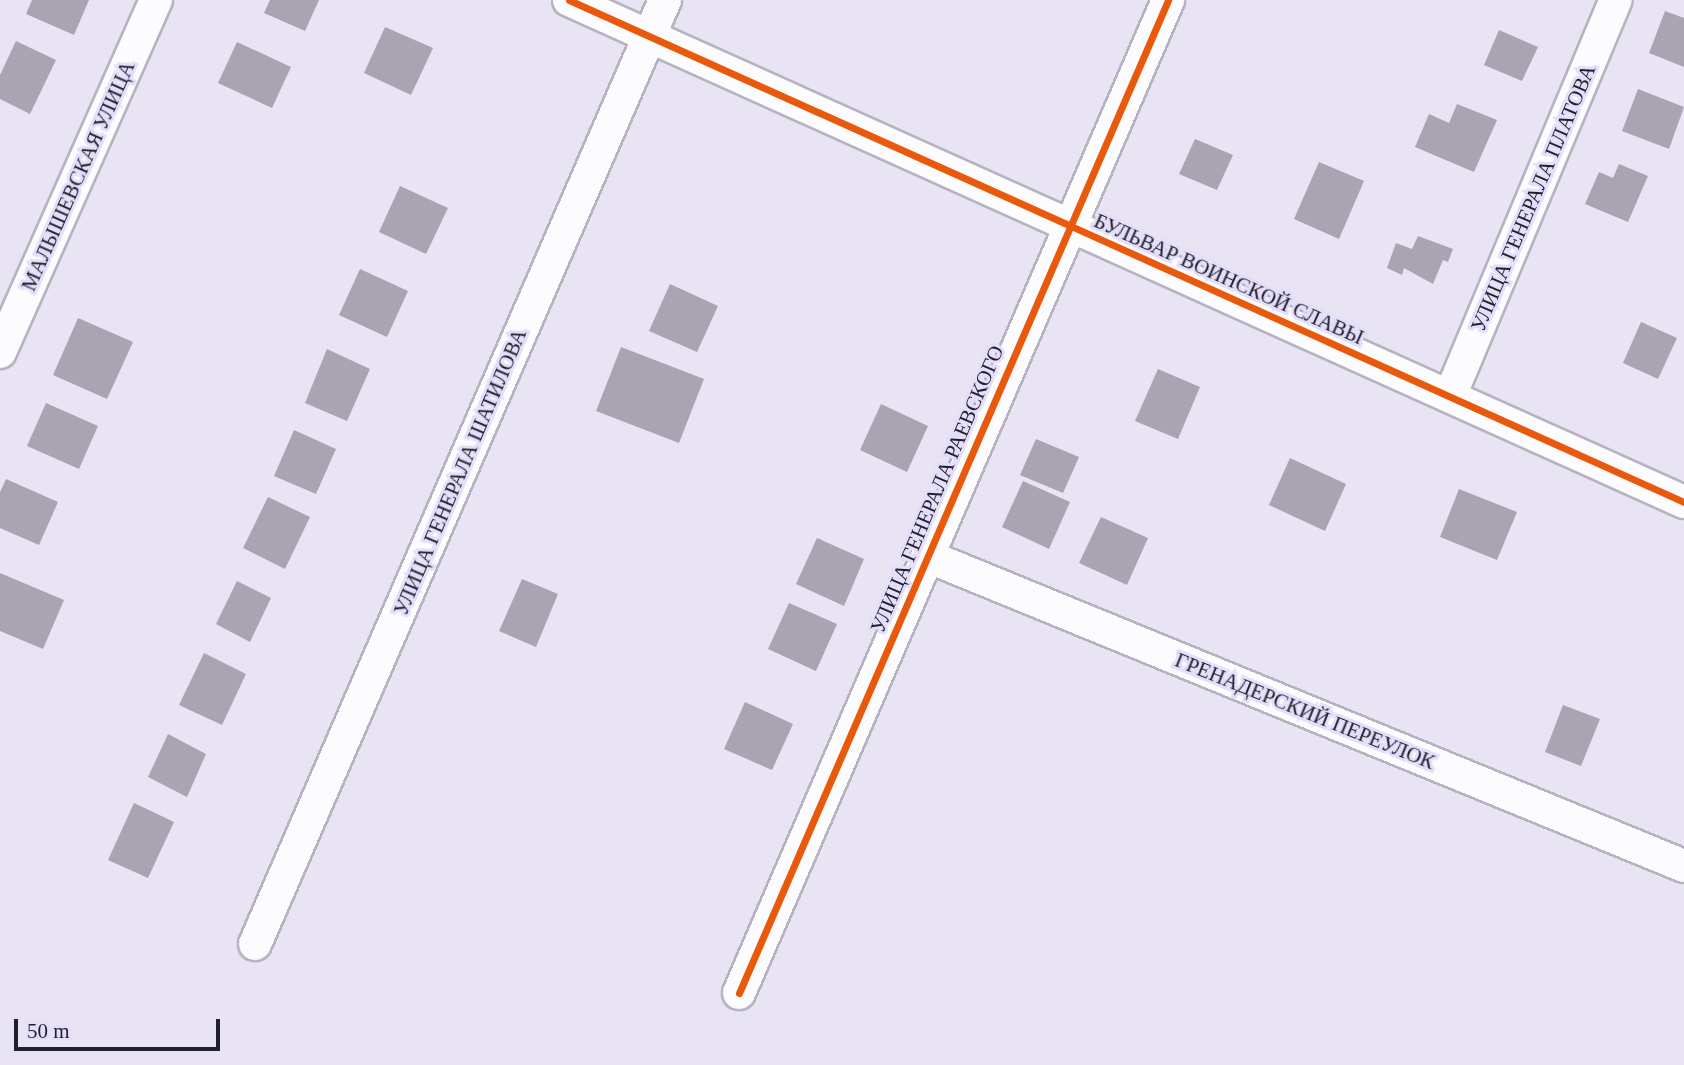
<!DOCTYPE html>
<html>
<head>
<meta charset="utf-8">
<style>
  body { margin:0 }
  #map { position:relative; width:1684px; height:1065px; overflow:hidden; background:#e8e4f4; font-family:Georgia,serif }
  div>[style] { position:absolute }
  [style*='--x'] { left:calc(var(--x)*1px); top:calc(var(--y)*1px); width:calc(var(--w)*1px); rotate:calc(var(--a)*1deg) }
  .building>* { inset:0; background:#a8a4b1 }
  .roads { filter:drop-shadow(2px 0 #b6b2c0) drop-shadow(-2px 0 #b6b2c0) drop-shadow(0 2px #b6b2c0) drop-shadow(0 -2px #b6b2c0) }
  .minor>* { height:32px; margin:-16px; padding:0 16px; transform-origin:16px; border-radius:16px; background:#fcfbfd }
  .cycleway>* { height:7px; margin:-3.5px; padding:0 3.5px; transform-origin:3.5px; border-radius:3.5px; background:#e8590c }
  span { translate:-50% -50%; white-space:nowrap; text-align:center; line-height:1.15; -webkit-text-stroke:6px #e4defa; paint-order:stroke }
  .street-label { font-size:21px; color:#221f2c }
  .scale { position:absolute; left:14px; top:1019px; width:206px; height:32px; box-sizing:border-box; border:4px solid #221f2c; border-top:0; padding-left:9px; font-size:21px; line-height:24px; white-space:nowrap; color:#221f2c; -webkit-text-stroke:5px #e4defa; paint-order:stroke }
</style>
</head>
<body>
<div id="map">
  <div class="building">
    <div style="clip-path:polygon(32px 0,89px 0,74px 35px,26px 14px)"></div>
    <div style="clip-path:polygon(270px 0,319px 0,305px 31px,264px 13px)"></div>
    <div style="clip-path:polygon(1665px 11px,1684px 18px,1684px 67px,1649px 53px)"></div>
    <div style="clip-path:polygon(385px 27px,433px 48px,411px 95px,364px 73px)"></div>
    <div style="clip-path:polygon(1499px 30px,1538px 47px,1522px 81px,1484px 65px)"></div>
    <div style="clip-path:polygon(16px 41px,56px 60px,30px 114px,0 99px,0 75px)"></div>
    <div style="clip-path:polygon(237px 42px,291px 67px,272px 108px,218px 83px)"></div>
    <div style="clip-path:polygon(1638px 89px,1684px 107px,1669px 149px,1622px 131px)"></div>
    <div style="clip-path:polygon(1457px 104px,1497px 120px,1474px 172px,1415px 147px,1429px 114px,1449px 123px)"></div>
    <div style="clip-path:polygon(1195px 139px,1233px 155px,1217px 190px,1179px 174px)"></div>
    <div style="clip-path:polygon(1319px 162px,1364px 181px,1339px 239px,1294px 219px)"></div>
    <div style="clip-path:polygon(1619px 164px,1648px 176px,1628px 222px,1585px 204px,1599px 172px,1613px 178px)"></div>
    <div style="clip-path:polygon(400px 186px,448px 208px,426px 254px,379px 232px)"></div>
    <div style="clip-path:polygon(1418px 236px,1453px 249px,1448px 262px,1443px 260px,1433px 284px,1404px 268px,1402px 275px,1387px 268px,1396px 243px,1412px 249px)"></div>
    <div style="clip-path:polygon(360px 269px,408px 291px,387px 337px,339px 315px)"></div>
    <div style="clip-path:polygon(670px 284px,718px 306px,697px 352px,649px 331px)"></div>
    <div style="clip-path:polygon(78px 318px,133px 342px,107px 399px,53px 375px)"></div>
    <div style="clip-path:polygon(1641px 322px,1677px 338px,1658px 379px,1623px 363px)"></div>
    <div style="clip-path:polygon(621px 347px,704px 379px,679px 443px,596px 411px)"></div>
    <div style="clip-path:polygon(327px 349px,370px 369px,347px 421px,305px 403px)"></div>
    <div style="clip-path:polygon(1158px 369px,1200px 387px,1178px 439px,1135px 421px)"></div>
    <div style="clip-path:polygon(46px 403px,98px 426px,79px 469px,27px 446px)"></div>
    <div style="clip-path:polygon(881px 404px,928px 426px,907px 472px,860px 450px)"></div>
    <div style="clip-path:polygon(294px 430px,336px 449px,316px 494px,274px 476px)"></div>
    <div style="clip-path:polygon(1036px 439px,1079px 457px,1063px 493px,1020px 475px)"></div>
    <div style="clip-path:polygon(1290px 458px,1346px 484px,1325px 531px,1269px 505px)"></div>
    <div style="clip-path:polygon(6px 479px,58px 502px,39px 545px,0 528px,0 492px)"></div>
    <div style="clip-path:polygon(1023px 481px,1070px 502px,1049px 549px,1002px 527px)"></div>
    <div style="clip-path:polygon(1459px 489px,1517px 512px,1497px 560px,1440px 537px)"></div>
    <div style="clip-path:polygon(268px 497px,310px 517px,285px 569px,243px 548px)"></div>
    <div style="clip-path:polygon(1101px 517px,1148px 538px,1127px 585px,1079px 563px)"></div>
    <div style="clip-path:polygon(817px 538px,864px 559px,844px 606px,796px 584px)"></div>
    <div style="clip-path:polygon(0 573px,64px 600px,43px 649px,0 631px)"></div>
    <div style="clip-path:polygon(522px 579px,558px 594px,536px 647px,499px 631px)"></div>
    <div style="clip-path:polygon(237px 581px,271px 598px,250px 642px,216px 624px)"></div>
    <div style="clip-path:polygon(789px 603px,837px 624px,816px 671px,768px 649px)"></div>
    <div style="clip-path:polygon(204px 653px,246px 674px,222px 725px,179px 705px)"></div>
    <div style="clip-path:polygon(745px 702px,793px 724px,772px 770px,724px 749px)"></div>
    <div style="clip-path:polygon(1563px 705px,1600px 719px,1581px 766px,1545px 752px)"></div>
    <div style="clip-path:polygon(168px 734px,206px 754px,187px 797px,148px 777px)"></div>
    <div style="clip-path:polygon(134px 803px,174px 822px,148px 878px,108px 860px)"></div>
  </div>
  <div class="roads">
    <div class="minor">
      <div style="--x:569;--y:0;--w:1223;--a:24.24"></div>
      <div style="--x:0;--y:352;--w:385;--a:-66.1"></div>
      <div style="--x:1450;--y:396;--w:429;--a:-67.3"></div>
      <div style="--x:927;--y:556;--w:818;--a:22.27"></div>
      <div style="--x:255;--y:944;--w:1029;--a:-66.52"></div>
      <div style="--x:739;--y:993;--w:1082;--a:-66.63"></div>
    </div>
  </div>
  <div class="cycleway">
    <div style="--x:569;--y:0;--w:1223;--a:24.24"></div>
    <div style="--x:739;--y:993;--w:1082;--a:-66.63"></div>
  </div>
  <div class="street-label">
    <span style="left:78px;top:176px;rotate:-66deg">МАЛЫШЕВСКАЯ УЛИЦА</span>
    <span style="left:1533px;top:198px;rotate:-67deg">УЛИЦА ГЕНЕРАЛА ПЛАТОВА</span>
    <span style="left:1229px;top:279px;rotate:24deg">БУЛЬВАР ВОИНСКОЙ СЛАВЫ</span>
    <span style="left:460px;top:472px;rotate:-67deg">УЛИЦА ГЕНЕРАЛА ШАТИЛОВА</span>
    <span style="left:937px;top:489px;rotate:-67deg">УЛИЦА ГЕНЕРАЛА РАЕВСКОГО</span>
    <span style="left:1305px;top:711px;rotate:22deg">ГРЕНАДЕРСКИЙ ПЕРЕУЛОК</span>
  </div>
  <div class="scale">50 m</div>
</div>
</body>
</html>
